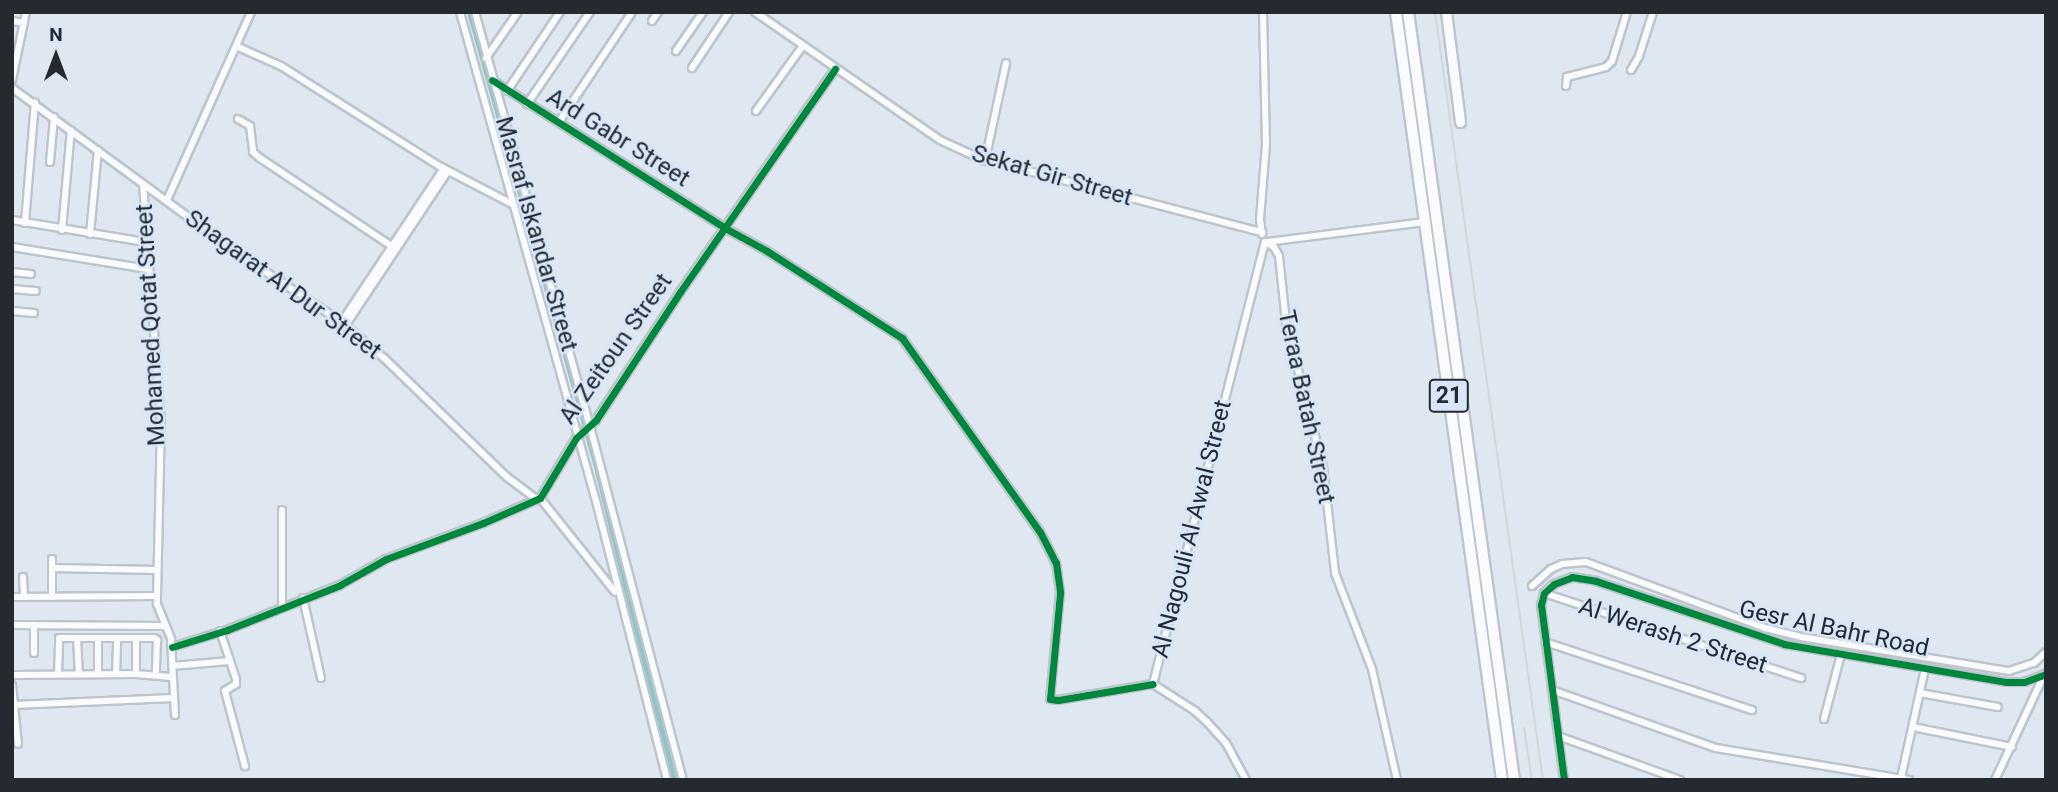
<!DOCTYPE html>
<html>
<head>
<meta charset="utf-8">
<style>
  body { margin:0 }
  #map { position:relative; width:2058px; height:792px; overflow:hidden; background:#dfe7f0; font-family:Roboto,sans-serif }
  div>[style] { position:absolute }
  [style*='--x'] { left:calc(var(--x)*1px); top:calc(var(--y)*1px); width:calc(var(--w)*1px); rotate:calc(var(--a)*1deg) }
  .stream>* { height:2px; margin:-1px; padding:0 1px; transform-origin:1px; border-radius:1px; background:#8dc5c9 }
  .canal>* { height:6px; margin:-3px; padding:0 3px; transform-origin:3px; border-radius:3px; background:#8dc5c9 }
  .roads { filter:drop-shadow(2px 0 #bec4cc) drop-shadow(-2px 0 #bec4cc) drop-shadow(0 2px #bec4cc) drop-shadow(0 -2px #bec4cc) }
  .street>* { height:6px; margin:-3px; padding:0 3px; transform-origin:3px; border-radius:3px; background:#fafbfd }
  .secondary>* { height:9px; margin:-4.5px; padding:0 4.5px; transform-origin:4.5px; border-radius:4.5px; background:#fafbfd }
  .highway>* { height:10px; margin:-5px; padding:0 5px; transform-origin:5px; border-radius:5px; background:#fafbfd }
  .rail>* { height:2px; margin:-1px; padding:0 1px; transform-origin:1px; border-radius:1px; background:#d4d6d9 }
  .cycleway>* { height:7px; margin:-3.5px; padding:0 3.5px; transform-origin:3.5px; border-radius:3.5px; background:#00873e }
  span { translate:-50% -50%; white-space:nowrap; text-align:center; line-height:1.15; -webkit-text-stroke:5px #d7e6f8; paint-order:stroke }
  .shield-label span { padding:2px 5px; background:#d7e6f8; border:2px solid; border-radius:5px; -webkit-text-stroke-width:0 }
  .shield-label { font-size:23px; color:#242a30; font-weight:700 }
  .street-label { font-size:24px; color:#242a30 }
  .frame { position:absolute; inset:0; border:14px solid #242a30; pointer-events:none }
  .north { position:absolute; left:21px; top:21px; width:70px; height:70px; -webkit-text-stroke:5px #d7e6f8; paint-order:stroke; rotate:0deg; font-size:19px; font-weight:700; line-height:28px; text-align:center; color:#242a30 }
  .north::after { content:''; display:block; margin:auto; width:24px; height:32px; background:#242a30; clip-path:polygon(50% 0,100% 100%,50% 72%,0 100%) }
</style>
</head>
<body>
<div id="map">
  <div class="stream">
    <div style="--x:2036;--y:674;--w:12;--a:-31"></div>
    <div style="--x:2012;--y:679;--w:16;--a:-7"></div>
  </div>
  <div class="canal">
    <div style="--x:470;--y:12;--w:477;--a:74.4"></div>
    <div style="--x:598;--y:471;--w:318;--a:76.2"></div>
  </div>
  <div class="roads">
    <div class="street">
      <div style="--x:460;--y:12;--w:508;--a:74.46"></div>
      <div style="--x:596;--y:501;--w:288;--a:75.7"></div>
      <div style="--x:475;--y:12;--w:430;--a:74.5"></div>
      <div style="--x:590;--y:426;--w:366;--a:75.3"></div>
      <div style="--x:755;--y:12;--w:225;--a:34.7"></div>
      <div style="--x:940;--y:140;--w:43;--a:24.8"></div>
      <div style="--x:979;--y:158;--w:293;--a:14.7"></div>
      <div style="--x:12;--y:21;--w:12;--a:9"></div>
      <div style="--x:652;--y:21;--w:11;--a:-56"></div>
      <div style="--x:236;--y:46;--w:49;--a:24"></div>
      <div style="--x:281;--y:66;--w:189;--a:32.3"></div>
      <div style="--x:441;--y:167;--w:82;--a:27.5"></div>
      <div style="--x:676;--y:51;--w:47;--a:-55.3"></div>
      <div style="--x:486;--y:58;--w:56;--a:-55.2"></div>
      <div style="--x:692;--y:68;--w:67;--a:-56.5"></div>
      <div style="--x:1631;--y:70;--w:16;--a:-60"></div>
      <div style="--x:1639;--y:56;--w:46;--a:-72.3"></div>
      <div style="--x:12;--y:80;--w:69;--a:-78.4"></div>
      <div style="--x:492;--y:80;--w:276;--a:32.4"></div>
      <div style="--x:725;--y:228;--w:48;--a:28.7"></div>
      <div style="--x:767;--y:251;--w:161;--a:32.8"></div>
      <div style="--x:902;--y:338;--w:238;--a:54.6"></div>
      <div style="--x:1040;--y:532;--w:35;--a:63"></div>
      <div style="--x:1056;--y:563;--w:30;--a:82"></div>
      <div style="--x:1060;--y:593;--w:106;--a:95.4"></div>
      <div style="--x:1050;--y:699;--w:8;--a:7"></div>
      <div style="--x:1058;--y:700;--w:96;--a:-9.6"></div>
      <div style="--x:1566;--y:86;--w:9;--a:-84"></div>
      <div style="--x:1567;--y:77;--w:40;--a:-14.4"></div>
      <div style="--x:1606;--y:67;--w:8;--a:-45"></div>
      <div style="--x:1612;--y:61;--w:51;--a:-73"></div>
      <div style="--x:12;--y:88;--w:281;--a:36.2"></div>
      <div style="--x:239;--y:254;--w:118;--a:33.6"></div>
      <div style="--x:337;--y:319;--w:61;--a:39.7"></div>
      <div style="--x:384;--y:358;--w:171;--a:44.1"></div>
      <div style="--x:507;--y:477;--w:38;--a:37"></div>
      <div style="--x:507;--y:91;--w:95;--a:-56.1"></div>
      <div style="--x:527;--y:104;--w:112;--a:-55.6"></div>
      <div style="--x:756;--y:111;--w:79;--a:-54.3"></div>
      <div style="--x:238;--y:119;--w:14;--a:30"></div>
      <div style="--x:250;--y:126;--w:26;--a:83"></div>
      <div style="--x:253;--y:152;--w:9;--a:41"></div>
      <div style="--x:260;--y:158;--w:164;--a:33.8"></div>
      <div style="--x:559;--y:122;--w:132;--a:-56.4"></div>
      <div style="--x:985;--y:161;--w:100;--a:-77.9"></div>
      <div style="--x:50;--y:162;--w:45;--a:-84.9"></div>
      <div style="--x:143;--y:184;--w:238;--a:85.7"></div>
      <div style="--x:161;--y:421;--w:183;--a:91.3"></div>
      <div style="--x:157;--y:604;--w:38;--a:68"></div>
      <div style="--x:171;--y:639;--w:76;--a:87"></div>
      <div style="--x:167;--y:200;--w:206;--a:-65.9"></div>
      <div style="--x:12;--y:220;--w:135;--a:9.4"></div>
      <div style="--x:25;--y:223;--w:121;--a:-85.3"></div>
      <div style="--x:62;--y:230;--w:100;--a:-84.9"></div>
      <div style="--x:90;--y:234;--w:84;--a:-84.6"></div>
      <div style="--x:1262;--y:234;--w:15;--a:-98"></div>
      <div style="--x:1260;--y:219;--w:75;--a:-85.4"></div>
      <div style="--x:1266;--y:144;--w:132;--a:-91.3"></div>
      <div style="--x:1265;--y:242;--w:10;--a:29"></div>
      <div style="--x:1274;--y:247;--w:10;--a:61"></div>
      <div style="--x:1279;--y:256;--w:67;--a:84"></div>
      <div style="--x:1286;--y:323;--w:149;--a:75.6"></div>
      <div style="--x:1323;--y:467;--w:107;--a:83.5"></div>
      <div style="--x:1335;--y:573;--w:103;--a:68.9"></div>
      <div style="--x:1372;--y:669;--w:114;--a:77.3"></div>
      <div style="--x:1267;--y:242;--w:160;--a:-7.2"></div>
      <div style="--x:12;--y:247;--w:138;--a:9.2"></div>
      <div style="--x:12;--y:272;--w:19;--a:6"></div>
      <div style="--x:12;--y:289;--w:24;--a:5"></div>
      <div style="--x:12;--y:311;--w:22;--a:5"></div>
      <div style="--x:341;--y:323;--w:186;--a:-56.4"></div>
      <div style="--x:345;--y:326;--w:186;--a:-56.4"></div>
      <div style="--x:540;--y:498;--w:120;--a:51.4"></div>
      <div style="--x:52;--y:559;--w:38;--a:90"></div>
      <div style="--x:52;--y:568;--w:103;--a:1.1"></div>
      <div style="--x:23;--y:577;--w:20;--a:87"></div>
      <div style="--x:1532;--y:586;--w:25;--a:-42"></div>
      <div style="--x:1551;--y:569;--w:12;--a:-24"></div>
      <div style="--x:1562;--y:564;--w:24;--a:-5"></div>
      <div style="--x:1586;--y:562;--w:191;--a:20.2"></div>
      <div style="--x:1765;--y:628;--w:37;--a:14"></div>
      <div style="--x:1801;--y:637;--w:211;--a:9.3"></div>
      <div style="--x:2009;--y:671;--w:26;--a:-18"></div>
      <div style="--x:2034;--y:663;--w:16;--a:-43"></div>
      <div style="--x:1544;--y:593;--w:271;--a:18.3"></div>
      <div style="--x:12;--y:597;--w:144;--a:-0.4"></div>
      <div style="--x:303;--y:598;--w:82;--a:77.3"></div>
      <div style="--x:282;--y:606;--w:96;--a:-90"></div>
      <div style="--x:12;--y:625;--w:153;--a:0.4"></div>
      <div style="--x:220;--y:631;--w:51;--a:71.6"></div>
      <div style="--x:236;--y:679;--w:5;--a:90"></div>
      <div style="--x:236;--y:684;--w:13;--a:148"></div>
      <div style="--x:225;--y:691;--w:78;--a:75.1"></div>
      <div style="--x:77;--y:638;--w:36;--a:87"></div>
      <div style="--x:98;--y:638;--w:36;--a:90"></div>
      <div style="--x:136;--y:638;--w:36;--a:90"></div>
      <div style="--x:1545;--y:642;--w:218;--a:18.2"></div>
      <div style="--x:172;--y:647;--w:58;--a:-17.2"></div>
      <div style="--x:227;--y:630;--w:122;--a:-21.7"></div>
      <div style="--x:340;--y:585;--w:53;--a:-29.5"></div>
      <div style="--x:386;--y:559;--w:103;--a:-20.4"></div>
      <div style="--x:483;--y:523;--w:62;--a:-23.7"></div>
      <div style="--x:540;--y:498;--w:70;--a:-59"></div>
      <div style="--x:576;--y:438;--w:27;--a:-42"></div>
      <div style="--x:596;--y:420;--w:153;--a:-56.7"></div>
      <div style="--x:680;--y:292;--w:272;--a:-55.2"></div>
      <div style="--x:34;--y:653;--w:28;--a:-90"></div>
      <div style="--x:172;--y:666;--w:58;--a:-4.9"></div>
      <div style="--x:58;--y:674;--w:36;--a:-88"></div>
      <div style="--x:59;--y:638;--w:95;--a:0"></div>
      <div style="--x:154;--y:638;--w:4;--a:34"></div>
      <div style="--x:157;--y:640;--w:35;--a:92"></div>
      <div style="--x:116;--y:674;--w:36;--a:-88"></div>
      <div style="--x:12;--y:675;--w:124;--a:-0.5"></div>
      <div style="--x:136;--y:674;--w:35;--a:5"></div>
      <div style="--x:1153;--y:684;--w:456;--a:-75.8"></div>
      <div style="--x:1153;--y:684;--w:50;--a:32.7"></div>
      <div style="--x:1195;--y:711;--w:16;--a:43"></div>
      <div style="--x:1207;--y:722;--w:28;--a:48"></div>
      <div style="--x:1226;--y:743;--w:42;--a:61.6"></div>
      <div style="--x:12;--y:685;--w:59;--a:84.2"></div>
      <div style="--x:1552;--y:690;--w:174;--a:19.5"></div>
      <div style="--x:1716;--y:748;--w:196;--a:9.4"></div>
      <div style="--x:1920;--y:693;--w:79;--a:10.2"></div>
      <div style="--x:14;--y:705;--w:159;--a:-2.5"></div>
      <div style="--x:1824;--y:719;--w:67;--a:-75.3"></div>
      <div style="--x:1913;--y:727;--w:101;--a:11.4"></div>
      <div style="--x:1558;--y:736;--w:130;--a:19.8"></div>
      <div style="--x:1901;--y:778;--w:112;--a:-77.6"></div>
      <div style="--x:1564;--y:780;--w:177;--a:-97.5"></div>
      <div style="--x:1541;--y:605;--w:12;--a:-76"></div>
      <div style="--x:1544;--y:593;--w:13;--a:-42"></div>
      <div style="--x:1554;--y:584;--w:19;--a:-21"></div>
      <div style="--x:1572;--y:577;--w:24;--a:9"></div>
      <div style="--x:1596;--y:581;--w:198;--a:18.5"></div>
      <div style="--x:1784;--y:644;--w:225;--a:9.7"></div>
      <div style="--x:2006;--y:682;--w:18;--a:0"></div>
      <div style="--x:2024;--y:682;--w:23;--a:-20"></div>
      <div style="--x:1995;--y:780;--w:116;--a:-65"></div>
    </div>
    <div class="secondary">
      <div style="--x:1446;--y:12;--w:111;--a:82.7"></div>
    </div>
    <div class="highway">
      <div style="--x:1396;--y:12;--w:775;--a:82.14"></div>
      <div style="--x:1408;--y:12;--w:775;--a:82.14"></div>
    </div>
  </div>
  <div class="rail">
    <div style="--x:1435;--y:12;--w:776;--a:82"></div>
    <div style="--x:1524;--y:728;--w:53;--a:81.3"></div>
  </div>
  <div class="cycleway">
    <div style="--x:492;--y:80;--w:276;--a:32.4"></div>
    <div style="--x:725;--y:228;--w:48;--a:28.7"></div>
    <div style="--x:767;--y:251;--w:161;--a:32.8"></div>
    <div style="--x:902;--y:338;--w:238;--a:54.6"></div>
    <div style="--x:1040;--y:532;--w:35;--a:63"></div>
    <div style="--x:1056;--y:563;--w:30;--a:82"></div>
    <div style="--x:1060;--y:593;--w:106;--a:95.4"></div>
    <div style="--x:1050;--y:699;--w:8;--a:7"></div>
    <div style="--x:1058;--y:700;--w:96;--a:-9.6"></div>
    <div style="--x:172;--y:647;--w:58;--a:-17.2"></div>
    <div style="--x:227;--y:630;--w:122;--a:-21.7"></div>
    <div style="--x:340;--y:585;--w:53;--a:-29.5"></div>
    <div style="--x:386;--y:559;--w:103;--a:-20.4"></div>
    <div style="--x:483;--y:523;--w:62;--a:-23.7"></div>
    <div style="--x:540;--y:498;--w:70;--a:-59"></div>
    <div style="--x:576;--y:438;--w:27;--a:-42"></div>
    <div style="--x:596;--y:420;--w:153;--a:-56.7"></div>
    <div style="--x:680;--y:292;--w:272;--a:-55.2"></div>
    <div style="--x:1564;--y:780;--w:177;--a:-97.5"></div>
    <div style="--x:1541;--y:605;--w:12;--a:-76"></div>
    <div style="--x:1544;--y:593;--w:13;--a:-42"></div>
    <div style="--x:1554;--y:584;--w:19;--a:-21"></div>
    <div style="--x:1572;--y:577;--w:24;--a:9"></div>
    <div style="--x:1596;--y:581;--w:198;--a:18.5"></div>
    <div style="--x:1784;--y:644;--w:225;--a:9.7"></div>
    <div style="--x:2006;--y:682;--w:18;--a:0"></div>
    <div style="--x:2024;--y:682;--w:23;--a:-20"></div>
  </div>
  <div class="shield-label">
    <span style="left:1449px;top:396px">21</span>
  </div>
  <div class="street-label">
    <span style="left:618px;top:138px;rotate:32deg">Ard Gabr Street</span>
    <span style="left:1052px;top:176px;rotate:16deg">Sekat Gir Street</span>
    <span style="left:536px;top:234px;rotate:74deg">Masraf Iskandar Street</span>
    <span style="left:283px;top:285px;rotate:36deg">Shagarat Al Dur Street</span>
    <span style="left:151px;top:325px;rotate:-93deg">Mohamed Qotat Street</span>
    <span style="left:616px;top:349px;rotate:-55deg">Al Zeitoun Street</span>
    <span style="left:1306px;top:407px;rotate:78deg">Teraa Batah Street</span>
    <span style="left:1192px;top:529px;rotate:-76deg">Al Nagouli Al Awal Street</span>
    <span style="left:1834px;top:629px;rotate:12deg">Gesr Al Bahr Road</span>
    <span style="left:1673px;top:636px;rotate:18deg">Al Werash 2 Street</span>
  </div>
  <div class="frame"></div>
  <div class="north">N</div>
</div>
</body>
</html>
